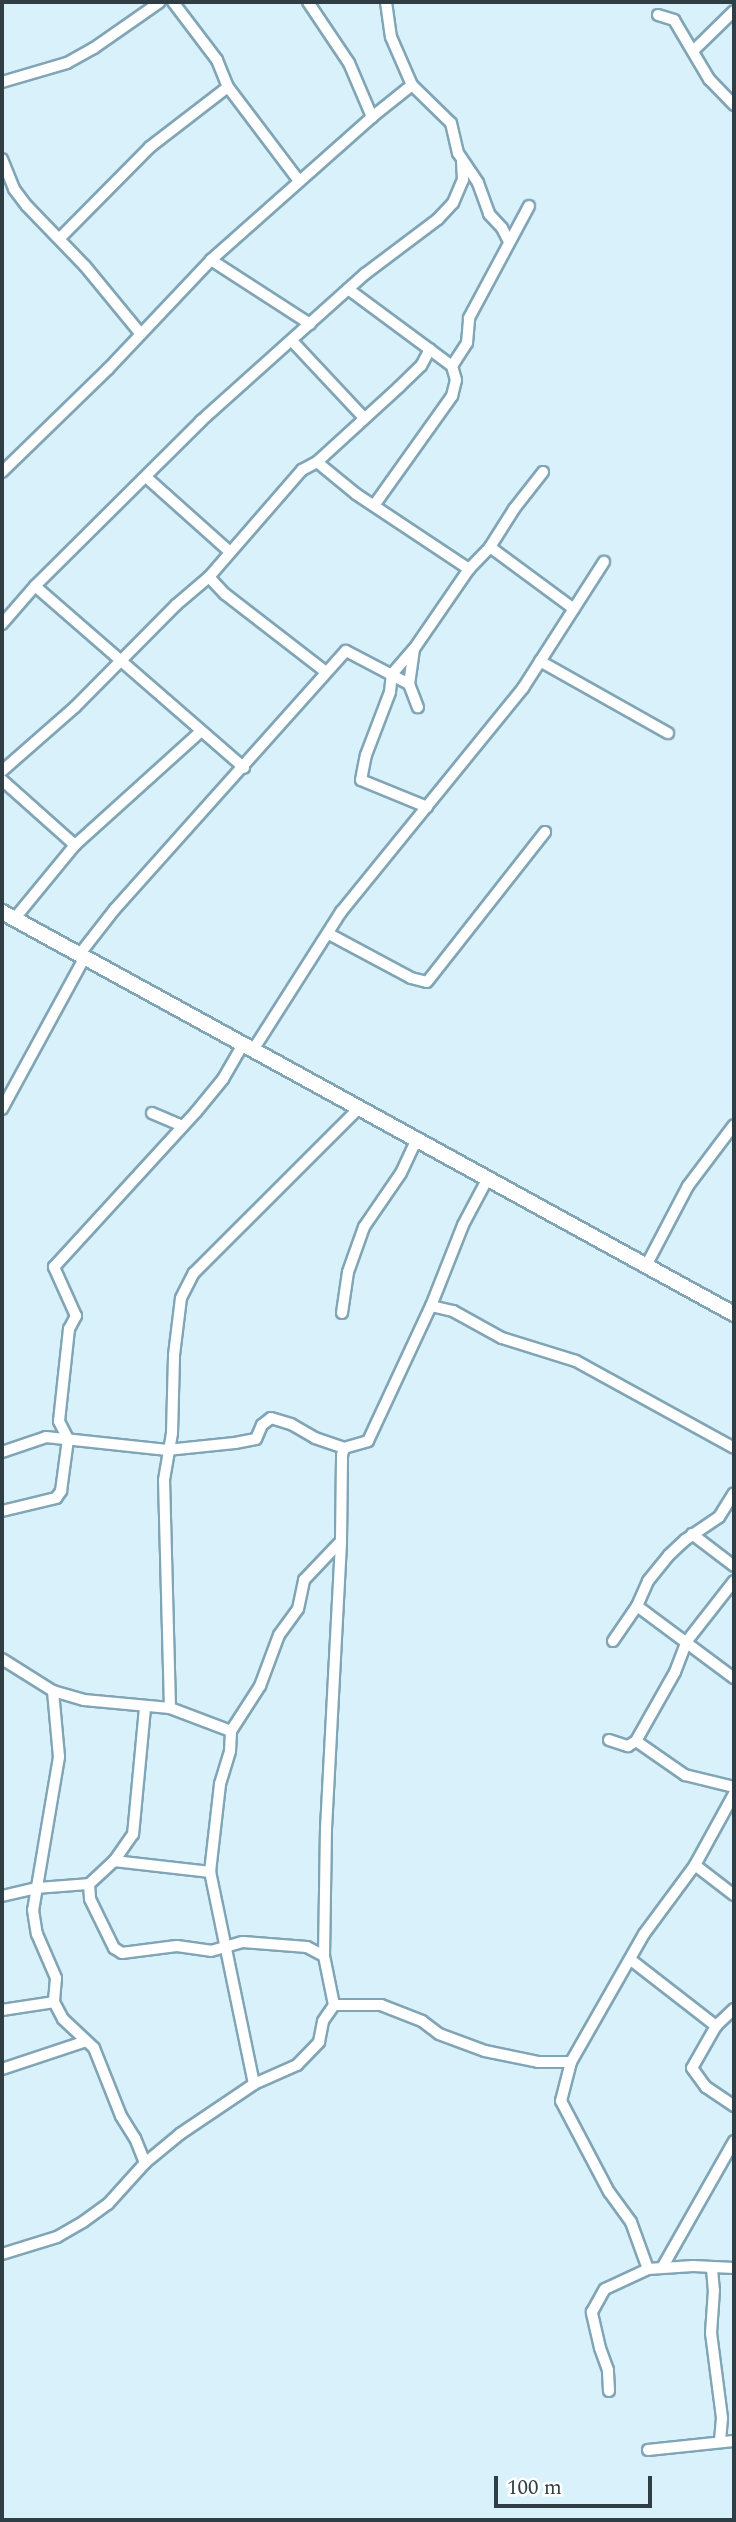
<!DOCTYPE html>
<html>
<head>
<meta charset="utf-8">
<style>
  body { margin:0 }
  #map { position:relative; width:736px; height:2522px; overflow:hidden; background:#d9f1fb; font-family:Spectral,serif }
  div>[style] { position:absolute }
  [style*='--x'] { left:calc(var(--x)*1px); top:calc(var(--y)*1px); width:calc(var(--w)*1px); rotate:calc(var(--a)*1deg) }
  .roads { filter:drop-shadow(2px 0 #80a5b6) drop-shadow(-2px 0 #80a5b6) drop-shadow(0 2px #80a5b6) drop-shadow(0 -2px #80a5b6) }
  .minor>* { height:10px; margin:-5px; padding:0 5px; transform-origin:5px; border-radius:5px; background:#fff }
  .secondary>* { height:14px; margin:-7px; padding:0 7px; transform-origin:7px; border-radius:7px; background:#fff }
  span { translate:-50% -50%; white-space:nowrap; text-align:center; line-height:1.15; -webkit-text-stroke:5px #fff; paint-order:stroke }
  .frame { position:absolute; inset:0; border:4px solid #2f3e45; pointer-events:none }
  .scale { position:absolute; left:494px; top:2476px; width:158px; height:32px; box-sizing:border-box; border:4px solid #2f3e45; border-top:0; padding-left:9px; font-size:21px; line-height:24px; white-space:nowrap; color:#2f3e45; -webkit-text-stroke:5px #fff; paint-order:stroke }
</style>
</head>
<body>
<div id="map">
  <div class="roads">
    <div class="minor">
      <div style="--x:173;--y:2;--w:73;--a:52.8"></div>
      <div style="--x:217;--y:60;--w:29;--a:68"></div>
      <div style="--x:228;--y:87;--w:118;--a:52.9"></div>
      <div style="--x:308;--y:2;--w:73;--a:56.1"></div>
      <div style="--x:349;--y:63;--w:59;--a:66.9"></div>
      <div style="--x:386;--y:2;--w:35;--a:82"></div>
      <div style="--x:391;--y:37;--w:52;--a:66.4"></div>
      <div style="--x:412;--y:85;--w:54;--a:44.3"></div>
      <div style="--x:451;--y:123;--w:31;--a:77"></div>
      <div style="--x:458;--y:153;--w:36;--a:56"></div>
      <div style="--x:478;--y:183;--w:33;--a:70"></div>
      <div style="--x:489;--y:214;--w:19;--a:47"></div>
      <div style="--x:502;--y:228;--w:16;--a:63"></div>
      <div style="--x:658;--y:15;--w:17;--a:17"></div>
      <div style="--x:674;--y:20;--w:69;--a:59.3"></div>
      <div style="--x:709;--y:79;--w:36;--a:46"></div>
      <div style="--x:693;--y:51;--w:57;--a:-44.3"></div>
      <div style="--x:2;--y:82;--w:68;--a:-16.3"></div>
      <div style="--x:67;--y:63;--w:31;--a:-29"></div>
      <div style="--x:94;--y:48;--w:80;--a:-34.9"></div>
      <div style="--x:2;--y:159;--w:32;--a:68"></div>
      <div style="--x:14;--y:189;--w:21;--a:53"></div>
      <div style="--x:27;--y:206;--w:83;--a:46"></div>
      <div style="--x:85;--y:266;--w:87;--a:50.6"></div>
      <div style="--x:60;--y:238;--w:128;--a:-45.3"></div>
      <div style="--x:150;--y:147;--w:98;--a:-37.6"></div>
      <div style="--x:211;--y:260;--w:118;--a:32.9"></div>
      <div style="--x:348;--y:289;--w:129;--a:36.5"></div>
      <div style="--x:293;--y:342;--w:104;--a:46.9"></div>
      <div style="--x:317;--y:462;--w:50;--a:39.4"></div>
      <div style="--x:356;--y:494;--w:136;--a:33.6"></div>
      <div style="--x:2;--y:472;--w:148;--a:-44.2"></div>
      <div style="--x:108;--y:369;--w:150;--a:-46.6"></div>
      <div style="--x:211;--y:260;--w:215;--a:-41.6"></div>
      <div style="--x:372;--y:117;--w:51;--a:-38.7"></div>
      <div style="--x:146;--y:477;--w:113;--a:41.8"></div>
      <div style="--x:375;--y:504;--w:133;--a:-54.5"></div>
      <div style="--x:452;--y:396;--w:16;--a:-76"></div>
      <div style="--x:456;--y:380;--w:15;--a:-106"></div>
      <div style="--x:452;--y:366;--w:27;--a:-57"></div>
      <div style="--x:467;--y:343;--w:25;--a:-85"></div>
      <div style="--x:469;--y:318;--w:127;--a:-61.8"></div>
      <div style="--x:490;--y:547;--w:104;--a:36.4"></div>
      <div style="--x:209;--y:577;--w:23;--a:47"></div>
      <div style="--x:225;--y:594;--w:128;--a:37.7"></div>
      <div style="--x:35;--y:586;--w:277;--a:41"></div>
      <div style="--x:2;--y:624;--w:50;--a:-49"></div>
      <div style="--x:35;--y:586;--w:234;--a:-44.8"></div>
      <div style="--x:201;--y:421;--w:220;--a:-41.9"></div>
      <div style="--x:365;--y:274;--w:91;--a:-37"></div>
      <div style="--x:438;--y:219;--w:22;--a:-47"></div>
      <div style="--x:453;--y:203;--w:25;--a:-67"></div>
      <div style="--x:463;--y:180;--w:18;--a:-93"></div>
      <div style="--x:414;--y:649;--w:35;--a:98"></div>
      <div style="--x:409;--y:684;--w:25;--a:69"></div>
      <div style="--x:540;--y:661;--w:147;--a:29.4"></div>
      <div style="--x:2;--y:771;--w:97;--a:-41.2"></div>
      <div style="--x:75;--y:707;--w:144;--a:-45.3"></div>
      <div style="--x:176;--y:605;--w:43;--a:-40.3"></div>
      <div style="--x:209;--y:577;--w:142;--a:-49"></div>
      <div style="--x:302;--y:470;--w:17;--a:-28"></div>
      <div style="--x:317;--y:462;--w:111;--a:-42.4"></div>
      <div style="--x:399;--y:387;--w:30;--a:-44"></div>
      <div style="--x:421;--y:366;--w:19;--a:-62"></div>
      <div style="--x:2;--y:780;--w:98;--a:41.7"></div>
      <div style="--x:427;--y:807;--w:71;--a:-157.8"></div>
      <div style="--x:361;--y:780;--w:25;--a:-79"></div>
      <div style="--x:366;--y:755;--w:67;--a:-69.1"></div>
      <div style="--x:390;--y:692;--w:18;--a:-84"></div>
      <div style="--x:392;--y:674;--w:33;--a:-49"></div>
      <div style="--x:414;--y:649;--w:97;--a:-55.5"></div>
      <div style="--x:469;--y:569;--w:30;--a:-46"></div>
      <div style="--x:490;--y:547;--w:45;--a:-57.7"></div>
      <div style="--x:514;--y:509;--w:47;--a:-51.9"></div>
      <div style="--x:15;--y:918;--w:94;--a:-50.6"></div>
      <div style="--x:75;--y:845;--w:170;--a:-42.1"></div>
      <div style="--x:329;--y:934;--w:93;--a:28.2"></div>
      <div style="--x:411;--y:978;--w:16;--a:14"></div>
      <div style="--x:427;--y:982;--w:191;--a:-51.8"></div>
      <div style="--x:79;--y:955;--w:58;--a:-52"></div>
      <div style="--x:115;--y:909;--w:346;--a:-48.2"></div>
      <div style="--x:346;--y:651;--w:71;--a:27.6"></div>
      <div style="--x:253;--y:1050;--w:164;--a:-57.5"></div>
      <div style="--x:341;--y:912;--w:289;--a:-50.9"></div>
      <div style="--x:523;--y:688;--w:150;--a:-57.3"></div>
      <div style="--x:2;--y:1109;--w:173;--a:-61.4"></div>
      <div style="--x:152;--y:1113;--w:33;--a:23"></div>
      <div style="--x:647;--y:1264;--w:88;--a:-62.3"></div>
      <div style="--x:688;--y:1186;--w:76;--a:-53"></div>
      <div style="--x:431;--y:1306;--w:23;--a:13"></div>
      <div style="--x:453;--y:1311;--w:56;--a:28.9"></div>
      <div style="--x:502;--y:1338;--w:77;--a:17.3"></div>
      <div style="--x:576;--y:1361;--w:180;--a:28.8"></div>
      <div style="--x:342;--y:1313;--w:41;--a:-81.7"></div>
      <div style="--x:348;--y:1272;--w:48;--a:-70.4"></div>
      <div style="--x:364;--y:1227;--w:65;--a:-55.6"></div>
      <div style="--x:401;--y:1173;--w:35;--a:-65"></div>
      <div style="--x:2;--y:1452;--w:46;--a:-18.8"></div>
      <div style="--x:46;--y:1437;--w:122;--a:6.1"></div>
      <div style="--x:167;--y:1450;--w:68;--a:-5.9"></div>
      <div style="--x:235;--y:1443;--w:21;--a:-11"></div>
      <div style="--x:256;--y:1439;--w:15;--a:-67"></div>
      <div style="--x:262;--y:1425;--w:11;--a:-38"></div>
      <div style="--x:271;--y:1418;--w:21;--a:17"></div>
      <div style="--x:291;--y:1424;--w:28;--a:30"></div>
      <div style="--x:315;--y:1438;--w:31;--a:19"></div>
      <div style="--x:2;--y:1511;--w:56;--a:-13.5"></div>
      <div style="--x:56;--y:1498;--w:9;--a:-54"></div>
      <div style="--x:61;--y:1491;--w:52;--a:-82.3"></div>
      <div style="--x:68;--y:1439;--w:20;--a:-117"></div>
      <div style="--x:59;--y:1421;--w:93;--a:-83.8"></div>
      <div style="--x:69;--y:1329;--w:15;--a:-62"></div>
      <div style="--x:76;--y:1316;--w:54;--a:-114.2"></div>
      <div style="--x:54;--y:1267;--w:210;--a:-47.5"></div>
      <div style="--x:196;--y:1112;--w:43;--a:-50.7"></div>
      <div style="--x:223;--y:1079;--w:39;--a:-60"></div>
      <div style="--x:692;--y:1534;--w:53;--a:37.3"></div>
      <div style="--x:637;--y:1606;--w:121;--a:36.6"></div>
      <div style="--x:613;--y:1641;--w:42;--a:-55.6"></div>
      <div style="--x:637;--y:1606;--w:27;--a:-66"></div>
      <div style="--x:648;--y:1581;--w:33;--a:-51"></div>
      <div style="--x:669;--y:1555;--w:22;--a:-43"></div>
      <div style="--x:685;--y:1540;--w:41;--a:-34.1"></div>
      <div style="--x:719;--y:1517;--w:28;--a:-58"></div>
      <div style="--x:2;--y:1659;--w:60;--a:32.1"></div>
      <div style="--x:53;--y:1691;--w:32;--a:16"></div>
      <div style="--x:84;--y:1700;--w:86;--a:5.3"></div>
      <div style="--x:170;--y:1708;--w:65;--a:20.7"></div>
      <div style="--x:53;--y:1691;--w:66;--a:84.8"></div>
      <div style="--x:59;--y:1757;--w:155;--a:99.6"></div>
      <div style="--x:33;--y:1910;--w:24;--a:81"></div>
      <div style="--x:37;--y:1934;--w:48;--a:66.6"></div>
      <div style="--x:56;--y:1978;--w:24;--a:95"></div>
      <div style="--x:54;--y:2002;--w:19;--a:62"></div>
      <div style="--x:63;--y:2019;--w:42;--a:43.1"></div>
      <div style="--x:94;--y:2048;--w:73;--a:68.3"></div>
      <div style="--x:121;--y:2116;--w:26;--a:58"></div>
      <div style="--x:135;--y:2138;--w:27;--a:68"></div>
      <div style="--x:145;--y:1708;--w:127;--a:95.4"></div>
      <div style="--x:133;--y:1834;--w:33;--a:125"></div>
      <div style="--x:114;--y:1861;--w:34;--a:137"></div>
      <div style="--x:89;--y:1884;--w:15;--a:86"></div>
      <div style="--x:90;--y:1899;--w:55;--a:63.9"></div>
      <div style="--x:114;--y:1948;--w:9;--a:32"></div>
      <div style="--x:122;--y:1953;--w:55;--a:-7.3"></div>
      <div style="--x:177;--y:1946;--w:34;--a:8"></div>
      <div style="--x:211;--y:1951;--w:33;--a:-16"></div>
      <div style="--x:243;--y:1942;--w:64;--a:4.5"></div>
      <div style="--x:307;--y:1947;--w:19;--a:28"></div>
      <div style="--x:170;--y:1708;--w:228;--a:-91.5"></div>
      <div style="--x:164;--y:1480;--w:48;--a:-80.3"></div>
      <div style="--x:172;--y:1433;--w:78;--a:-88.5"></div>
      <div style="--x:174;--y:1355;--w:57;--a:-83"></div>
      <div style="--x:181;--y:1298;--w:28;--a:-63"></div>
      <div style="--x:194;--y:1273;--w:232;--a:-45"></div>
      <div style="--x:609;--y:1740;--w:20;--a:18"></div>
      <div style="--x:628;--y:1746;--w:9;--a:-32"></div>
      <div style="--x:636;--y:1741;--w:79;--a:-60.5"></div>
      <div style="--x:675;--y:1672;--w:33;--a:-69"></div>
      <div style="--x:687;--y:1641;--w:76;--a:-51.9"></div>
      <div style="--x:636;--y:1741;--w:60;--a:34.8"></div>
      <div style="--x:685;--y:1775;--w:50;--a:13.8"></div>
      <div style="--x:114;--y:1861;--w:97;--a:6.5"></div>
      <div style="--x:695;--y:1865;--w:49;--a:37.6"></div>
      <div style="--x:2;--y:1896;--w:36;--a:-13"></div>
      <div style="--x:37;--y:1888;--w:52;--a:-4.4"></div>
      <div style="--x:631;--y:1960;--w:108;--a:37.8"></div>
      <div style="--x:334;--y:2005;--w:50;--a:-101.5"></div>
      <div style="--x:324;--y:1956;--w:127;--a:-89.1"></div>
      <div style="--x:326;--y:1829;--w:288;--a:-87"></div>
      <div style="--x:341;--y:1541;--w:86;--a:-89.3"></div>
      <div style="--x:342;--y:1455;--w:7;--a:-74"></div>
      <div style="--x:344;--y:1448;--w:25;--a:-16"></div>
      <div style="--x:368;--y:1441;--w:149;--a:-65"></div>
      <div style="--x:431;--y:1306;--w:87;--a:-68.4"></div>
      <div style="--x:463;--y:1225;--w:53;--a:-62"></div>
      <div style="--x:734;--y:2009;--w:25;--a:137"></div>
      <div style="--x:716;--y:2026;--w:48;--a:119.7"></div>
      <div style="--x:692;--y:2068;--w:24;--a:54"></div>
      <div style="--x:706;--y:2087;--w:34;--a:34"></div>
      <div style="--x:2;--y:2010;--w:53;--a:-8.7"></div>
      <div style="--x:2;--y:2069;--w:85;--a:-18.4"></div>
      <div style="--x:254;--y:2084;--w:217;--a:-101.7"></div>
      <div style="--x:210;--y:1872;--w:89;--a:-83.5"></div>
      <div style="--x:220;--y:1784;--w:34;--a:-73"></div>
      <div style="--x:230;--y:1751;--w:20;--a:-87"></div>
      <div style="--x:231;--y:1731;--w:54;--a:-57.2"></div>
      <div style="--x:260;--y:1686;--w:54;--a:-69.6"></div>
      <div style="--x:279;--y:1635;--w:32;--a:-54"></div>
      <div style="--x:298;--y:1609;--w:30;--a:-78"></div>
      <div style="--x:304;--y:1580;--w:54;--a:-46.5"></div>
      <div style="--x:2;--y:2254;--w:58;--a:-17.2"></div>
      <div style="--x:57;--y:2237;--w:30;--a:-30"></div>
      <div style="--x:83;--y:2222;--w:31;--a:-36"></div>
      <div style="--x:108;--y:2204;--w:55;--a:-47.9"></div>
      <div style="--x:145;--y:2163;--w:45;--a:-39.6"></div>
      <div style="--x:180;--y:2134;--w:89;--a:-34"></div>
      <div style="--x:254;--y:2084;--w:47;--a:-23.8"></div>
      <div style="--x:297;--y:2065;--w:32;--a:-46"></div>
      <div style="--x:319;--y:2042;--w:21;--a:-79"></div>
      <div style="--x:323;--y:2021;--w:19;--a:-55"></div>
      <div style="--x:334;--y:2005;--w:47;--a:0"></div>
      <div style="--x:381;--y:2005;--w:44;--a:21.3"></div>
      <div style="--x:422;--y:2021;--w:21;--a:37"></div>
      <div style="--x:439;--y:2034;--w:49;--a:20.3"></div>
      <div style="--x:485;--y:2051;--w:54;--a:11.7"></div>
      <div style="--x:538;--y:2062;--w:33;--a:0"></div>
      <div style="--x:662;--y:2268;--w:146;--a:-60.4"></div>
      <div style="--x:648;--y:2269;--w:50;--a:-109.9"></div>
      <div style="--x:631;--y:2222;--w:37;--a:-126"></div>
      <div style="--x:609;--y:2192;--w:103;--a:-117.8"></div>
      <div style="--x:561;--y:2101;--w:40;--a:-75.6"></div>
      <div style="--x:571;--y:2062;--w:147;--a:-60.3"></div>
      <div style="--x:644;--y:1934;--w:86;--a:-53.5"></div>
      <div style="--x:695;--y:1865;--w:81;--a:-61.2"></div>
      <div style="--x:712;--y:2269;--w:21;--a:85"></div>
      <div style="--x:714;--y:2290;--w:43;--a:94"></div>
      <div style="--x:711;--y:2333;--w:86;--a:82.6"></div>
      <div style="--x:722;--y:2418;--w:23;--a:95"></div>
      <div style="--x:609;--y:2391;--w:21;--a:-93"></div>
      <div style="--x:608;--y:2370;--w:23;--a:-110"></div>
      <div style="--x:600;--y:2348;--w:37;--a:-103"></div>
      <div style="--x:592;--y:2312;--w:26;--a:-61"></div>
      <div style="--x:605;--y:2289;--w:47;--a:-24.9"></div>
      <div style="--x:648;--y:2269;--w:45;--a:-3.8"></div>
      <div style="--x:693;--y:2266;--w:41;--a:2.8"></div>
      <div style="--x:648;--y:2450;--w:86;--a:-6"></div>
    </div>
    <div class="secondary">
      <div style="--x:2;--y:912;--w:835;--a:28.77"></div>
    </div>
  </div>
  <div class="frame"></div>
  <div class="scale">100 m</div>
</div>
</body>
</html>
